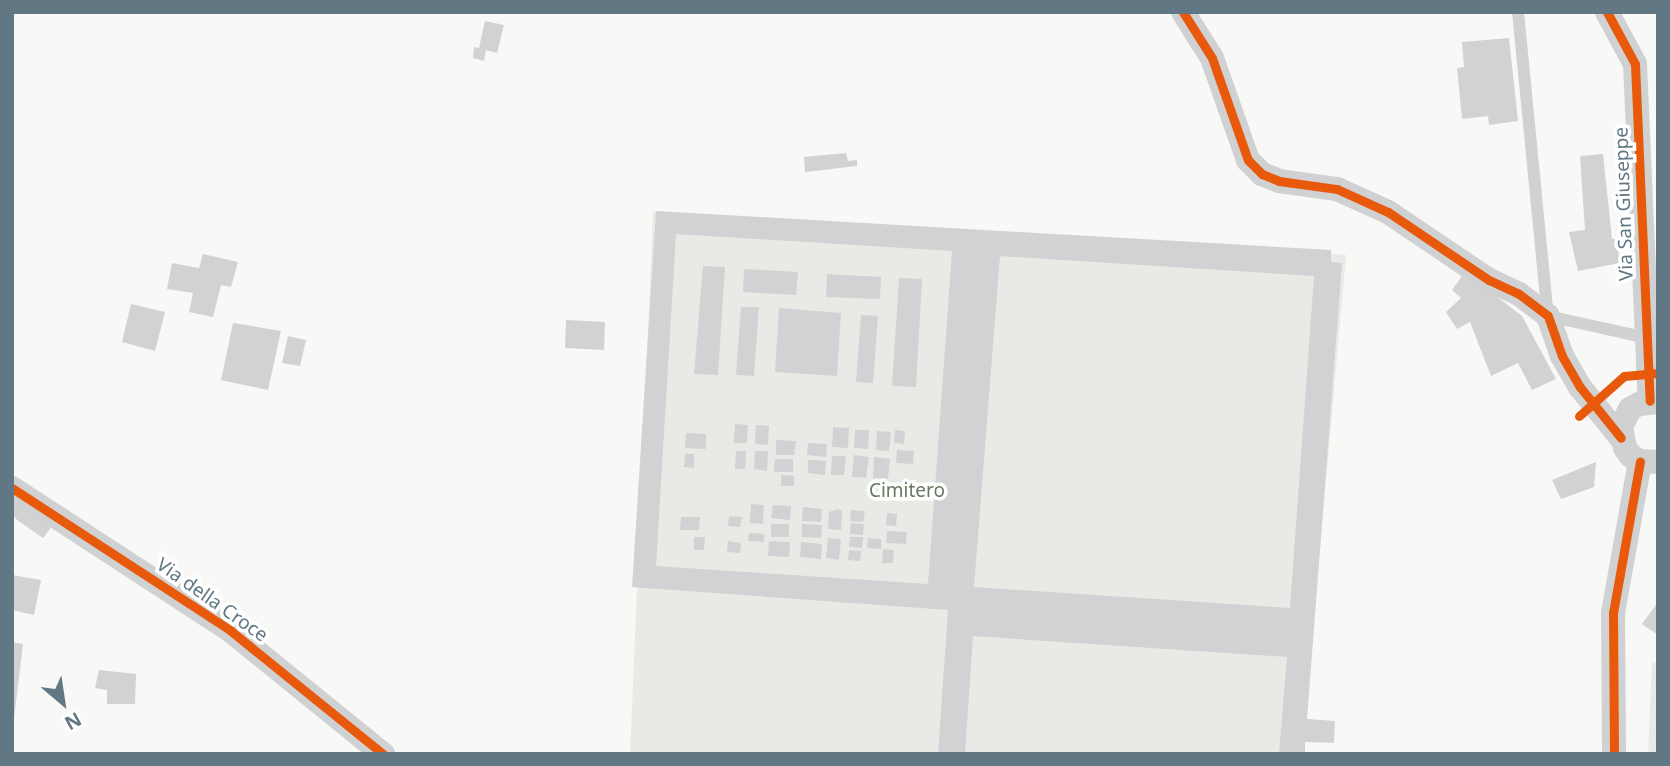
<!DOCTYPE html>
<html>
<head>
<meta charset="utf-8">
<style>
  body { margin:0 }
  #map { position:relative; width:1670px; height:766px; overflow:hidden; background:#f8f8f7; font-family:"Noto Sans",sans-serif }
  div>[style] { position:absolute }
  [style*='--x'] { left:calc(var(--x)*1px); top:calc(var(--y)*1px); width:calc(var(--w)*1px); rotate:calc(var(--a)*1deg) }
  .green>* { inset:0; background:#e8ebe5 }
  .building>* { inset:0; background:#d0d2d3 }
  .service>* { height:12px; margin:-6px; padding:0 6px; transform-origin:6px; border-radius:6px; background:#d0d1d2 }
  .minor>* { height:24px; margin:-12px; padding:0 12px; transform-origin:12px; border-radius:12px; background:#d0d1d2 }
  .cycleway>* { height:9px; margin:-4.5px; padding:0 4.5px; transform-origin:4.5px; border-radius:4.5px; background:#e8590c }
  span { translate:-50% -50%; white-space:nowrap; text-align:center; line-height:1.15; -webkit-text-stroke:7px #fff; paint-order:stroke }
  .street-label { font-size:19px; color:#617884 }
  .park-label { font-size:19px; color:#677a60 }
  .frame { position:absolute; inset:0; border:14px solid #617884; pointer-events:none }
  .north { position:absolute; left:28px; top:668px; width:70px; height:70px; -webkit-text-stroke:5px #fff; paint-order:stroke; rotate:151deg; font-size:19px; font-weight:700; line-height:28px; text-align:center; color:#617884 }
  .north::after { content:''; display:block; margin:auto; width:24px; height:32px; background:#617884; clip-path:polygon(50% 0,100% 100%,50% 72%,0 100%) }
</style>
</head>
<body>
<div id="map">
  <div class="green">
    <div style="clip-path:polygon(653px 212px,1346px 255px,1302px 754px,630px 754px)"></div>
    <div style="clip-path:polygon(1652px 661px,1658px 665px,1658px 754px,1648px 754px)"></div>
  </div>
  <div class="building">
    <div style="clip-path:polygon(485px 21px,504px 25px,497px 53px,486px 50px,484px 61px,473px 58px,474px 47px,479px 48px)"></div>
    <div style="clip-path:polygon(1509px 38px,1518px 121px,1489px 125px,1488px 116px,1462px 119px,1457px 68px,1464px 67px,1462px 42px)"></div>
    <div style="clip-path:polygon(846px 153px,848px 161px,857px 160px,857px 166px,805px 172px,804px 157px)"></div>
    <div style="clip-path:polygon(1603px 154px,1612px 239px,1616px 239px,1620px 263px,1578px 271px,1569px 232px,1585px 230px,1580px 156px)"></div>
    <div style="clip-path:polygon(evenodd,656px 211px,1331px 250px,1331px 262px,1342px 263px,1307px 719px,1335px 721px,1334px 743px,1305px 742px,1305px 754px,1279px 754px,1287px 657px,973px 636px,965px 754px,938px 754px,948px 610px,632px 587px,656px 211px,676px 234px,952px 251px,928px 584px,656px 566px,676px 234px,656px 211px,1000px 256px,1314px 276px,1290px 608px,974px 587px,1000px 256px)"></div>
    <div style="clip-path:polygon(203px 254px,238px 262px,231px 287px,221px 285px,213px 317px,189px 312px,193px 293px,167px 289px,172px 263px,199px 268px)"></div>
    <div style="clip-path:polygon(703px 266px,725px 267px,718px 375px,694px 374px)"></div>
    <div style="clip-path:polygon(744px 269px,798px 272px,796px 295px,743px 292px)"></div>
    <div style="clip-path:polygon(1465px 272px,1522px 316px,1556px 379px,1532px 390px,1518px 363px,1491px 376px,1470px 322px,1457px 329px,1446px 312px,1461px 298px,1452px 290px)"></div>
    <div style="clip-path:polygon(827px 274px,881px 277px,880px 299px,826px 297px)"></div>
    <div style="clip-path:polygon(899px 278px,922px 279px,916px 387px,892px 386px)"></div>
    <div style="clip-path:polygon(131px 304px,165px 312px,155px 351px,122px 342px)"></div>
    <div style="clip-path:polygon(741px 307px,759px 307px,754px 376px,736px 375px)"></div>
    <div style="clip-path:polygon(779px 308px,841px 313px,837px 376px,775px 372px)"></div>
    <div style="clip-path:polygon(861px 315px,878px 316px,873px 383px,856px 382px)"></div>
    <div style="clip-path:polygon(566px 320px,605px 322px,604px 350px,565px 348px)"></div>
    <div style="clip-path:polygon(233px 323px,281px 331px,268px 390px,221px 380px)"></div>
    <div style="clip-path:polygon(288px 336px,306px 340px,300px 366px,282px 363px)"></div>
    <div style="clip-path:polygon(735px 424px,748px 425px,747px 443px,734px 443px)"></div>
    <div style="clip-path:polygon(756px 425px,769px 426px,768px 445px,755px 444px)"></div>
    <div style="clip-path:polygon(833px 427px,849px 428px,848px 448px,832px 447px)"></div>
    <div style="clip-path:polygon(855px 430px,869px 430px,868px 449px,854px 448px)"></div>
    <div style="clip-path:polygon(895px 430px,905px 431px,904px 444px,894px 443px)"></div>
    <div style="clip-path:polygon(877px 431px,891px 432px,889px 451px,876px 450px)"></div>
    <div style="clip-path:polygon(686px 433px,706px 434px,706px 449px,685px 448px)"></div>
    <div style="clip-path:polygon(776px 440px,796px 441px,794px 455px,776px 455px)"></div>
    <div style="clip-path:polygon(808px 443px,827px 444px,826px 457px,807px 455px)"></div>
    <div style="clip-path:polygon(897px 450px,914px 451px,913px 464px,896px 463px)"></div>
    <div style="clip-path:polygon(736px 451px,746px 451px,745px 469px,735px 469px)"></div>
    <div style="clip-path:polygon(755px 451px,768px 451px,767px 471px,754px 469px)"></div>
    <div style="clip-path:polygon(685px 454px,694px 454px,694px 468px,684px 467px)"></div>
    <div style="clip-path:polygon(854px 455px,869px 457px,866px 478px,852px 477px)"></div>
    <div style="clip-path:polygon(832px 456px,846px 456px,844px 475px,831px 475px)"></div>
    <div style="clip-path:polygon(874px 457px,890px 459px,888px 479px,873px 478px)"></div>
    <div style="clip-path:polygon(775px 459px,793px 459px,793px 472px,774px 472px)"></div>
    <div style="clip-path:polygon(808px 460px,826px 461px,825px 475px,808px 473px)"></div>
    <div style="clip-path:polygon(1596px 462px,1594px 487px,1561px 499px,1552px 480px)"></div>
    <div style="clip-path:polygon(781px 475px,794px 476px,794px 486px,781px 486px)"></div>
    <div style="clip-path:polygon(12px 501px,53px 525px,43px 538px,17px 520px,12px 513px)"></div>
    <div style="clip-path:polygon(751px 504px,764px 505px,763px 524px,750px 523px)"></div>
    <div style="clip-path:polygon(773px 505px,791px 506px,790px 520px,771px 518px)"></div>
    <div style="clip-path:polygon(803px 507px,822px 509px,821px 522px,802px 521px)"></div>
    <div style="clip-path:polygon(838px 509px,842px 511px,841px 530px,828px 529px,829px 512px)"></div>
    <div style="clip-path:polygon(851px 510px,865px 511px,863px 522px,850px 521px)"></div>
    <div style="clip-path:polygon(887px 513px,897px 514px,896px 526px,886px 525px)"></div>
    <div style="clip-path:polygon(729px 516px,742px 517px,740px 527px,728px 526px)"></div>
    <div style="clip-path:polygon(681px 517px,700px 517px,699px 530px,680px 530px)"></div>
    <div style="clip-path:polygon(851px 523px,864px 524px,863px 535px,850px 534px)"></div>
    <div style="clip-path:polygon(771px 524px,789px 524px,789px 537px,771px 537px)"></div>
    <div style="clip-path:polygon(802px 524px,822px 525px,821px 538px,802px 537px)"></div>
    <div style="clip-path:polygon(887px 531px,907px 532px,906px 544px,886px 543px)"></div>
    <div style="clip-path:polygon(749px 533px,764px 534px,764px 542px,748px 541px)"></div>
    <div style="clip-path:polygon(694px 537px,705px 537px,704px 550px,694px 550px)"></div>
    <div style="clip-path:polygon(850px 537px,863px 537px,862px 548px,849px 547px)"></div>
    <div style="clip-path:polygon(828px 538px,841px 539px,839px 560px,826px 558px)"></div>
    <div style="clip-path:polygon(868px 538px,881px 539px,881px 549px,867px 548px)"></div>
    <div style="clip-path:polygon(728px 541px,741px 543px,740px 553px,727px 552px)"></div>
    <div style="clip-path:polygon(769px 541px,790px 542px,789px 557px,768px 556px)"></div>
    <div style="clip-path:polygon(801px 542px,822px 544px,821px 559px,800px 557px)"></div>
    <div style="clip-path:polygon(883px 549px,894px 550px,893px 563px,882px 563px)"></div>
    <div style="clip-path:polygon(849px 550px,861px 551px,860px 561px,848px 560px)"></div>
    <div style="clip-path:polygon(12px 575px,41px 580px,34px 615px,12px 610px)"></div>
    <div style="clip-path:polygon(1658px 602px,1658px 635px,1642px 624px)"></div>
    <div style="clip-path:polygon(12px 642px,23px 644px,14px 719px,12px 719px)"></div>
    <div style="clip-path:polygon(99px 670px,136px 674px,135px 704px,107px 704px,107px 690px,95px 688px)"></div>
  </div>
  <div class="service">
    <div style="--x:1518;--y:12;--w:305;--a:84.4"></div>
    <div style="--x:1548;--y:316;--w:101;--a:12.5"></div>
  </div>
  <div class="minor">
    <div style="--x:1183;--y:12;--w:54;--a:57.8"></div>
    <div style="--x:1212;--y:58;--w:108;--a:70.6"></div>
    <div style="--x:1248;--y:160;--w:20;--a:45"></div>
    <div style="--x:1262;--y:174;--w:18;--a:22"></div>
    <div style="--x:1279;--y:181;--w:59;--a:7.9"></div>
    <div style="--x:1337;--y:189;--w:56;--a:24.3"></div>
    <div style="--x:1388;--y:212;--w:122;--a:34"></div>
    <div style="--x:1489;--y:280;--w:33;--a:25"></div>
    <div style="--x:1519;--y:294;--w:36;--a:37"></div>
    <div style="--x:1548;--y:316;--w:42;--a:70.7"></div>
    <div style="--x:1562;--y:356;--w:36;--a:60"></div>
    <div style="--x:1580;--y:387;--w:65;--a:51.2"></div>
    <div style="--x:1607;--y:12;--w:59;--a:61.7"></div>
    <div style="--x:1635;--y:64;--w:337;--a:87.5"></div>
    <div style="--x:1658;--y:402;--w:19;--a:174"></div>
    <div style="--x:1639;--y:404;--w:10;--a:151"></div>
    <div style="--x:1630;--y:409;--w:20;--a:117"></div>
    <div style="--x:1621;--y:427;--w:21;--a:79"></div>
    <div style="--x:1625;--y:448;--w:10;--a:53"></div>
    <div style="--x:1631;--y:456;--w:10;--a:29"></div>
    <div style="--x:1640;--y:461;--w:18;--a:3"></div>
    <div style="--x:12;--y:488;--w:262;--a:33.1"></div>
    <div style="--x:231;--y:631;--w:196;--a:39"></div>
    <div style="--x:1614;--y:754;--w:141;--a:-90.4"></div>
    <div style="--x:1613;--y:613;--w:154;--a:-79.9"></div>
  </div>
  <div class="cycleway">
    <div style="--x:1183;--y:12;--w:54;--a:57.8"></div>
    <div style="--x:1212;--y:58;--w:108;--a:70.6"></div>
    <div style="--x:1248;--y:160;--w:20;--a:45"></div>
    <div style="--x:1262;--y:174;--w:18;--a:22"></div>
    <div style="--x:1279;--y:181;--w:59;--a:7.9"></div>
    <div style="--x:1337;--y:189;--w:56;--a:24.3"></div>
    <div style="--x:1388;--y:212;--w:122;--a:34"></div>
    <div style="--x:1489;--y:280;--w:33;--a:25"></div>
    <div style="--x:1519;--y:294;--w:36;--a:37"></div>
    <div style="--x:1548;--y:316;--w:42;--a:70.7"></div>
    <div style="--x:1562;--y:356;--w:36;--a:60"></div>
    <div style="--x:1580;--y:387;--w:65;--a:51.2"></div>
    <div style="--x:1607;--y:12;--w:59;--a:61.7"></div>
    <div style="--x:1635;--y:64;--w:337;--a:87.5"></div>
    <div style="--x:1579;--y:416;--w:60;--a:-41.6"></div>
    <div style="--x:1624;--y:376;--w:34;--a:-5"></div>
    <div style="--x:12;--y:488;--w:262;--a:33.1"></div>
    <div style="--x:231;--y:631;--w:196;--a:39"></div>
    <div style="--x:1614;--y:754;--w:141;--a:-90.4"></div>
    <div style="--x:1613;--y:613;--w:154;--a:-79.9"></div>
  </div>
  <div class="street-label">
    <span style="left:1624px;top:204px;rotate:-92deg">Via San Giuseppe</span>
    <span style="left:212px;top:600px;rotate:35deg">Via della Croce</span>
  </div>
  <div class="park-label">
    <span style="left:907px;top:491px">Cimitero</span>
  </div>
  <div class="frame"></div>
  <div class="north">N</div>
</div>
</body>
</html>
